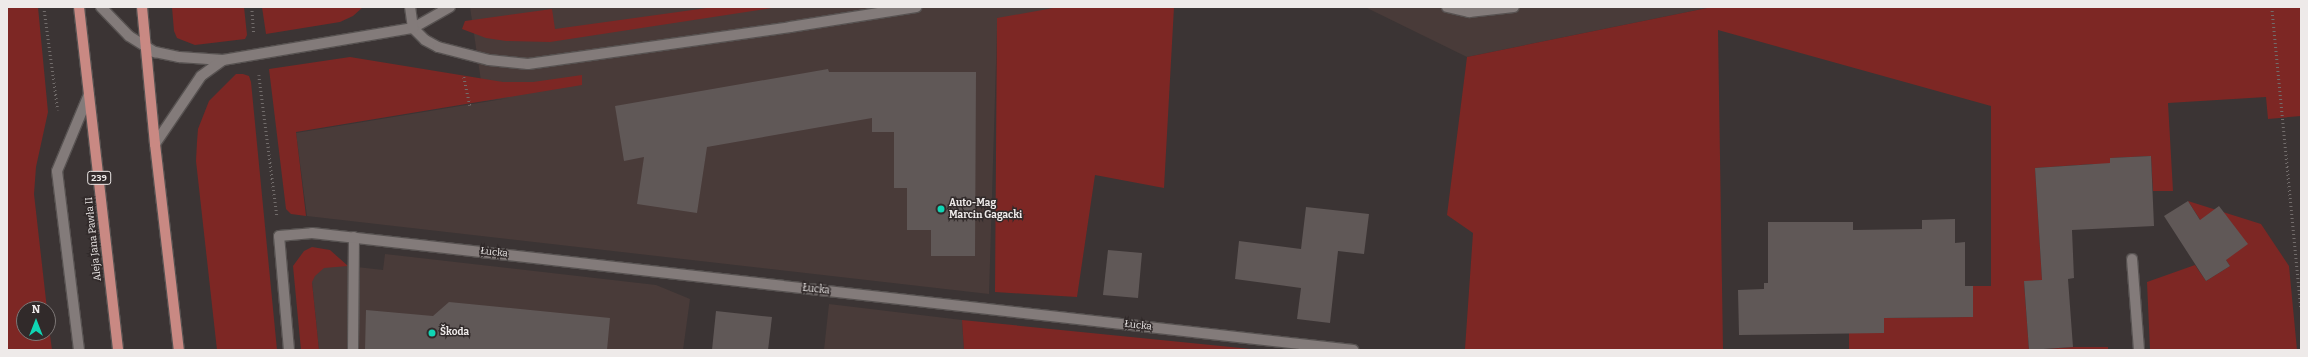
<!DOCTYPE html>
<html>
<head>
<meta charset="utf-8">
<style>
  body { margin:0 }
  #map { position:relative; width:2308px; height:357px; overflow:hidden; background:#3b3434; font-family:Bitter,serif }
  div>[style] { position:absolute }
  [style*='--x'] { left:calc(var(--x)*1px); top:calc(var(--y)*1px); width:calc(var(--w)*1px); rotate:calc(var(--a)*1deg) }
  .built>* { inset:0; background:#493b39 }
  .green>* { inset:0; background:#7d2724 }
  .building>* { inset:0; background:#605857 }
  .path>* { height:2.5px; margin-top:-1.25px; transform-origin:0; background:repeating-linear-gradient(90deg,#726c6b 0 1px,transparent 0 4px) }
  .roads { filter:drop-shadow(1px 0 #575251) drop-shadow(-1px 0 #575251) drop-shadow(0 1px #575251) drop-shadow(0 -1px #575251) }
  .service>* { height:10px; margin:-5px; padding:0 5px; transform-origin:5px; border-radius:5px; background:#837b7a }
  .minor>* { height:10px; margin:-5px; padding:0 5px; transform-origin:5px; border-radius:5px; background:#837b7a }
  .primary>* { height:10px; margin:-5px; padding:0 5px; transform-origin:5px; border-radius:5px; background:#c98983 }
  .dots>* { width:11px; height:11px; translate:-50% -50%; box-sizing:border-box; border:2px solid #312a2a; border-radius:50% }
  span { translate:-50% -50%; white-space:nowrap; text-align:center; line-height:1.15; -webkit-text-stroke:3px #312a2a; paint-order:stroke }
  .shield-label span { padding:1px 3px; background:#312a2a; border:1px solid; border-radius:3px; -webkit-text-stroke-width:0 }
  .shield-label { font-size:9px; color:#eeeae9; font-weight:700 }
  .poi-label { font-size:10px; color:#eeeae9; font-weight:700 }
  .left { translate:0 -50%; text-align:left }
  .street-label { font-size:10px; color:#eeeae9 }
  .frame { position:absolute; inset:0; border:8px solid #eeeae9; pointer-events:none }
  .north { position:absolute; left:16px; top:301px; width:40px; height:40px; box-sizing:border-box; background:#312a2a; border:1px solid #7d7776; border-radius:50%; rotate:0deg; font-size:11px; font-weight:700; line-height:16px; text-align:center; color:#eeeae9 }
  .north::after { content:''; display:block; margin:auto; width:14px; height:18px; background:#10d5b4; clip-path:polygon(50% 0,100% 100%,50% 72%,0 100%) }
</style>
</head>
<body>
<div id="map">
  <div class="built">
    <div style="clip-path:polygon(470px 7px,1092px 7px,997px 30px,989px 294px,307px 216px,296px 133px,509px 98px,484px 101px)"></div>
    <div style="clip-path:polygon(1365px 7px,1712px 7px,1467px 57px)"></div>
    <div style="clip-path:polygon(309px 253px,334px 254px,348px 266px,383px 270px,385px 254px,656px 285px,690px 299px,683px 350px,319px 350px)"></div>
    <div style="clip-path:polygon(829px 304px,962px 320px,964px 350px,824px 350px)"></div>
  </div>
  <div class="green">
    <div style="clip-path:polygon(7px 7px,38px 7px,48px 112px,36px 167px,34px 194px,47px 309px,24px 309px,24px 333px,48px 333px,48px 320px,52px 350px,7px 350px)"></div>
    <div style="clip-path:polygon(172px 7px,244px 7px,247px 35px,245px 39px,195px 45px,182px 40px,177px 38px,174px 31px)"></div>
    <div style="clip-path:polygon(262px 7px,363px 7px,353px 16px,340px 22px,266px 34px)"></div>
    <div style="clip-path:polygon(714px 7px,779px 7px,550px 42px,506px 41px,486px 38px,462px 29px,465px 21px,552px 9px,555px 29px)"></div>
    <div style="clip-path:polygon(1059px 7px,1174px 7px,1164px 188px,1095px 175px,1077px 297px,995px 292px,997px 18px)"></div>
    <div style="clip-path:polygon(1712px 7px,2301px 7px,2301px 116px,2268px 119px,2266px 97px,2168px 103px,2173px 191px,2153px 191px,2151px 156px,2110px 158px,2112px 204px,2095px 203px,2093px 164px,2035px 168px,2042px 280px,2024px 282px,2029px 350px,1849px 350px,1849px 333px,1884px 333px,1884px 318px,1973px 317px,1973px 286px,1991px 286px,1991px 106px,1718px 30px,1723px 350px,1465px 349px,1473px 233px,1447px 215px,1467px 57px)"></div>
    <div style="clip-path:polygon(350px 57px,503px 82px,533px 82px,582px 75px,582px 85px,296px 132px,306px 216px,291px 214px,286px 209px,269px 69px)"></div>
    <div style="clip-path:polygon(236px 74px,243px 74px,249px 76px,251px 82px,277px 350px,217px 350px,196px 161px,197px 142px,198px 129px,209px 101px)"></div>
    <div style="clip-path:polygon(2188px 201px,2261px 224px,2289px 266px,2297px 350px,2150px 350px,2147px 282px,2195px 265px,2206px 281px,2230px 266px)"></div>
    <div style="clip-path:polygon(312px 247px,330px 250px,348px 266px,324px 268px,315px 276px,312px 282px,319px 350px,301px 350px,293px 266px,304px 251px)"></div>
    <div style="clip-path:polygon(962px 320px,1261px 350px,964px 350px)"></div>
    <div style="clip-path:polygon(2073px 347px,2108px 347px,2108px 350px,2031px 350px)"></div>
  </div>
  <div class="building">
    <div style="clip-path:polygon(828px 69px,829px 72px,976px 72px,975px 256px,931px 256px,931px 230px,907px 230px,907px 188px,894px 188px,894px 132px,872px 132px,872px 118px,707px 147px,697px 213px,637px 204px,644px 157px,624px 161px,615px 106px)"></div>
    <div style="clip-path:polygon(2151px 156px,2154px 226px,2072px 230px,2074px 278px,2068px 279px,2073px 347px,2029px 350px,2024px 281px,2042px 280px,2035px 168px,2110px 163px,2110px 158px)"></div>
    <div style="clip-path:polygon(2188px 201px,2200px 220px,2219px 206px,2248px 244px,2226px 260px,2230px 266px,2206px 281px,2164px 216px)"></div>
    <div style="clip-path:polygon(1306px 207px,1369px 214px,1364px 254px,1338px 251px,1330px 323px,1297px 319px,1301px 288px,1235px 279px,1239px 241px,1301px 249px)"></div>
    <div style="clip-path:polygon(1955px 219px,1955px 243px,1965px 242px,1965px 286px,1973px 286px,1973px 317px,1884px 318px,1884px 333px,1739px 335px,1738px 290px,1764px 289px,1764px 283px,1768px 283px,1768px 222px,1853px 222px,1853px 230px,1922px 229px,1922px 220px)"></div>
    <div style="clip-path:polygon(1108px 250px,1142px 253px,1138px 298px,1103px 295px)"></div>
    <div style="clip-path:polygon(449px 302px,610px 318px,607px 350px,365px 350px,366px 310px,433px 316px)"></div>
    <div style="clip-path:polygon(716px 311px,772px 317px,768px 350px,712px 350px)"></div>
  </div>
  <div class="path">
    <div style="--x:44;--y:7;--w:104;--a:82.3"></div>
    <div style="--x:252;--y:7;--w:26;--a:86"></div>
    <div style="--x:2272;--y:7;--w:301;--a:84.5"></div>
    <div style="--x:259;--y:75;--w:141;--a:82.7"></div>
    <div style="--x:464;--y:77;--w:29;--a:78"></div>
  </div>
  <div class="roads">
    <div class="service">
      <div style="--x:450;--y:7;--w:43;--a:150.4"></div>
      <div style="--x:413;--y:28;--w:17;--a:45"></div>
      <div style="--x:425;--y:40;--w:15;--a:28"></div>
      <div style="--x:438;--y:47;--w:53;--a:14.3"></div>
      <div style="--x:489;--y:60;--w:39;--a:6"></div>
      <div style="--x:528;--y:64;--w:265;--a:-8"></div>
      <div style="--x:790;--y:27;--w:128;--a:-9"></div>
      <div style="--x:1447;--y:7;--w:23;--a:13"></div>
      <div style="--x:1469;--y:12;--w:45;--a:-6.3"></div>
      <div style="--x:2132;--y:259;--w:91;--a:85.6"></div>
      <div style="--x:79;--y:350;--w:180;--a:-97"></div>
      <div style="--x:57;--y:171;--w:83;--a:-67.4"></div>
      <div style="--x:353;--y:350;--w:113;--a:-89.5"></div>
    </div>
    <div class="minor">
      <div style="--x:101;--y:7;--w:40;--a:46"></div>
      <div style="--x:129;--y:36;--w:31;--a:32"></div>
      <div style="--x:155;--y:52;--w:25;--a:12"></div>
      <div style="--x:179;--y:57;--w:44;--a:3.9"></div>
      <div style="--x:223;--y:60;--w:193;--a:-9.6"></div>
      <div style="--x:413;--y:28;--w:21;--a:-98"></div>
      <div style="--x:155;--y:144;--w:82;--a:-55.9"></div>
      <div style="--x:201;--y:76;--w:27;--a:-36"></div>
      <div style="--x:289;--y:350;--w:114;--a:-95"></div>
      <div style="--x:279;--y:236;--w:33;--a:-5"></div>
      <div style="--x:312;--y:233;--w:1048;--a:6.41"></div>
    </div>
    <div class="primary">
      <div style="--x:79;--y:7;--w:345;--a:83.5"></div>
      <div style="--x:142;--y:7;--w:138;--a:84.6"></div>
      <div style="--x:155;--y:144;--w:207;--a:83.4"></div>
    </div>
  </div>
  <div class="dots">
    <div style="left:941px;top:209px;background:#10d5b4"></div>
    <div style="left:432px;top:333px;background:#10d5b4"></div>
  </div>
  <div class="shield-label">
    <span style="left:99px;top:178px">239</span>
  </div>
  <div class="poi-label">
    <span class="left" style="left:949px;top:209px">Auto-Mag<br>Marcin Gagacki</span>
    <span class="left" style="left:440px;top:333px">Škoda</span>
  </div>
  <div class="street-label">
    <span style="left:94px;top:239px;rotate:-96deg">Aleja Jana Pawła II</span>
    <span style="left:494px;top:253px;rotate:6deg">Łucka</span>
    <span style="left:816px;top:290px;rotate:6deg">Łucka</span>
    <span style="left:1138px;top:326px;rotate:6deg">Łucka</span>
  </div>
  <div class="frame"></div>
  <div class="north">N</div>
</div>
</body>
</html>
